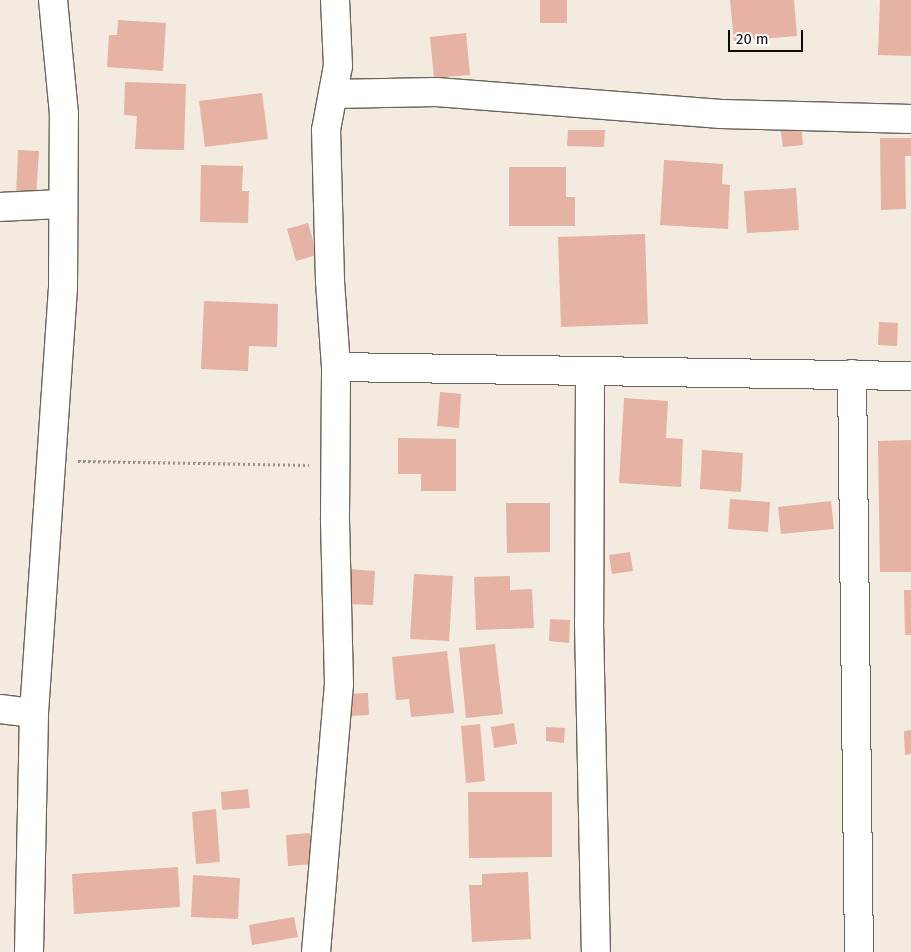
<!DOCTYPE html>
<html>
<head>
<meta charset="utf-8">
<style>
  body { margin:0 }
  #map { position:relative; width:911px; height:952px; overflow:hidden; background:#f3ebdf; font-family:"Fira Sans",sans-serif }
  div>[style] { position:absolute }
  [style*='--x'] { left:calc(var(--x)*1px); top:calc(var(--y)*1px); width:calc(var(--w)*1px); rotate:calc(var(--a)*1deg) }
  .building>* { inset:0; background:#e5b2a3 }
  .path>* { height:3px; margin-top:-1.5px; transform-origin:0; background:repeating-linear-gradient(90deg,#979188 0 2.5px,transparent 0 5px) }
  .roads { filter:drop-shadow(1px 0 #6b645a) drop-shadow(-1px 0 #6b645a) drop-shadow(0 1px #6b645a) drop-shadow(0 -1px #6b645a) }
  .minor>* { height:28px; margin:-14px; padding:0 14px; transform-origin:14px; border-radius:14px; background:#fff }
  span { translate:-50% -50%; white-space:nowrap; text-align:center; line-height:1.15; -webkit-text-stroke:4px #fff; paint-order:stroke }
  .scale { position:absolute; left:728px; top:30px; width:75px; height:22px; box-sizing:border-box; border:2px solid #0e0b07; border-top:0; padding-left:6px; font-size:15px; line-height:18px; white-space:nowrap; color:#0e0b07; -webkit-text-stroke:4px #fff; paint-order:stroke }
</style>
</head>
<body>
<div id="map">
  <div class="building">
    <div style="clip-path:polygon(540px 0,567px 0,567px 23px,540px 23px)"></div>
    <div style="clip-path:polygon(730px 0,794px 0,797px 36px,734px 41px)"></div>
    <div style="clip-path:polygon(880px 0,911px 0,911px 56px,878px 55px)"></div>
    <div style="clip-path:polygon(118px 20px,166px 23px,163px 71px,107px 67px,109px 35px,117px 35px)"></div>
    <div style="clip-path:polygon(466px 33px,470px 75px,434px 78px,430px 37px)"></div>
    <div style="clip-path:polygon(125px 82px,186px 84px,184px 150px,135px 149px,137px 116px,124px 115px)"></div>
    <div style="clip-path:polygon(262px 93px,268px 139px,205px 147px,199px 101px)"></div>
    <div style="clip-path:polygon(801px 123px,803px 145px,783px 147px,780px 125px)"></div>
    <div style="clip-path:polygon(568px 130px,605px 130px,604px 147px,567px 146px)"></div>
    <div style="clip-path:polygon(880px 138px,911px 138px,911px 156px,905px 156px,906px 209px,881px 210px)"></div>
    <div style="clip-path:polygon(18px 150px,39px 151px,36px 199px,16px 198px)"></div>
    <div style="clip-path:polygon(664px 160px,723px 164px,722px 184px,730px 185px,728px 229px,660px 225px)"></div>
    <div style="clip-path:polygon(201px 165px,243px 166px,242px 191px,249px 191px,248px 223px,200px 222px)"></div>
    <div style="clip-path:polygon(509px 167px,566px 167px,566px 197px,575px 197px,575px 226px,509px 226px)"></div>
    <div style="clip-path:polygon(796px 188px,799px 230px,747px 233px,744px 191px)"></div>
    <div style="clip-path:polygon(308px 223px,317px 255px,296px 261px,287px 229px)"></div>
    <div style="clip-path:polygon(645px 234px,648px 324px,561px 327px,558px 237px)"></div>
    <div style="clip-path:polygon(204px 301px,278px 304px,277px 347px,249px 346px,248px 371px,201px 369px)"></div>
    <div style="clip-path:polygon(879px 322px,898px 323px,897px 346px,878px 345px)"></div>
    <div style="clip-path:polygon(440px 392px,461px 394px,459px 428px,437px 426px)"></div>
    <div style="clip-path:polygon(624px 398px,668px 401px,666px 438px,683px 439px,681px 487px,619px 483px)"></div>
    <div style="clip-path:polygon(398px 438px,456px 439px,456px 491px,421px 491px,421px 474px,398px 474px)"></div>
    <div style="clip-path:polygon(911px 440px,911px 572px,880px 572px,878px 441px)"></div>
    <div style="clip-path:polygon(702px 450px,743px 453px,741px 492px,700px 489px)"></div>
    <div style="clip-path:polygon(730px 499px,770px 502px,768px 532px,728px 529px)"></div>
    <div style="clip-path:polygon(831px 501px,834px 529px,781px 534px,778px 507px)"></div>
    <div style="clip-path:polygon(506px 503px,550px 503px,550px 552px,507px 553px)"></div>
    <div style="clip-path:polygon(630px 552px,633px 571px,612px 574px,609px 555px)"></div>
    <div style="clip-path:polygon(348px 569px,375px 571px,373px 605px,347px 604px)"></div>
    <div style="clip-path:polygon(414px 574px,453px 576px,449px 641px,410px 639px)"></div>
    <div style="clip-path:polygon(510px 576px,510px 590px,532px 589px,534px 628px,476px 630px,474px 577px)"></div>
    <div style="clip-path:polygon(904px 590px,911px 590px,911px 635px,905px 635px)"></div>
    <div style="clip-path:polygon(550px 619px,570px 620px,569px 643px,549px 641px)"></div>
    <div style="clip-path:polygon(495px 644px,503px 714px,466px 718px,459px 648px)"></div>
    <div style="clip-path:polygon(447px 651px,454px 713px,411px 717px,409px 699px,396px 700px,392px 657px)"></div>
    <div style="clip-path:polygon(368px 693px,369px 715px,347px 716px,345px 694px)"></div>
    <div style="clip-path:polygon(514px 723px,517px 744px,494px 748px,491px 727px)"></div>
    <div style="clip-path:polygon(480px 724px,485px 781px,466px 783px,461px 726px)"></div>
    <div style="clip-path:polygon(546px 727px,565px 728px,564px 743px,546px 741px)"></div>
    <div style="clip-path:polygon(911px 730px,911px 754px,905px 755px,904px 731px)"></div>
    <div style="clip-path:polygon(248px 789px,250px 808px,222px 810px,221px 792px)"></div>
    <div style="clip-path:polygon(468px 792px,552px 792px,552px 857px,469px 858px)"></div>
    <div style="clip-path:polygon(216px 809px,220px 862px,196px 864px,192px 812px)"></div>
    <div style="clip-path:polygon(310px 833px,312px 864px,288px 866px,286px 835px)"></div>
    <div style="clip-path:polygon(178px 867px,180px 907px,74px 914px,72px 874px)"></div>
    <div style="clip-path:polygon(528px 872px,531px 939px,472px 942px,469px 885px,482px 885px,482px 874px)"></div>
    <div style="clip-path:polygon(193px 875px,240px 878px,238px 919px,191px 917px)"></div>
    <div style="clip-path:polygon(294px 917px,298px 937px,252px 945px,249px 925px)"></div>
  </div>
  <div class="path">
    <div style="--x:78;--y:461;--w:231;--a:1"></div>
  </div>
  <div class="roads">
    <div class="minor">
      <div style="--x:333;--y:94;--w:103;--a:-1.1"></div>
      <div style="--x:436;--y:92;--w:286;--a:4.4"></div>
      <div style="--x:721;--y:114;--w:190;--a:1.5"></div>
      <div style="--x:0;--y:207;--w:62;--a:-2.8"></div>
      <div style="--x:336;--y:367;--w:575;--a:0.9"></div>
      <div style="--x:590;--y:373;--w:250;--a:90.2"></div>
      <div style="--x:589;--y:623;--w:329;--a:88.8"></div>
      <div style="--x:852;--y:374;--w:578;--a:89.31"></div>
      <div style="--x:0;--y:709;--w:34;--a:7"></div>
      <div style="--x:29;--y:952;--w:239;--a:-88.8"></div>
      <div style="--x:34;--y:713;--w:426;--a:-86.1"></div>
      <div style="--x:63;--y:288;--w:174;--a:-89.7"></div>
      <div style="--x:64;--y:114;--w:115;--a:-95.5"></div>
      <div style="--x:316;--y:952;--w:269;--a:-85.1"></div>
      <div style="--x:339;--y:684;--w:166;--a:-91.4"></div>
      <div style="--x:335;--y:518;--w:151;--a:-89.6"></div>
      <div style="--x:336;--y:367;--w:86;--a:-94"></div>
      <div style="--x:330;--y:281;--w:151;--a:-91.5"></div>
      <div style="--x:326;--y:130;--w:65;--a:-79.4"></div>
      <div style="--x:338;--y:66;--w:66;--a:-92.6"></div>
    </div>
  </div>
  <div class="scale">20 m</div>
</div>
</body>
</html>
